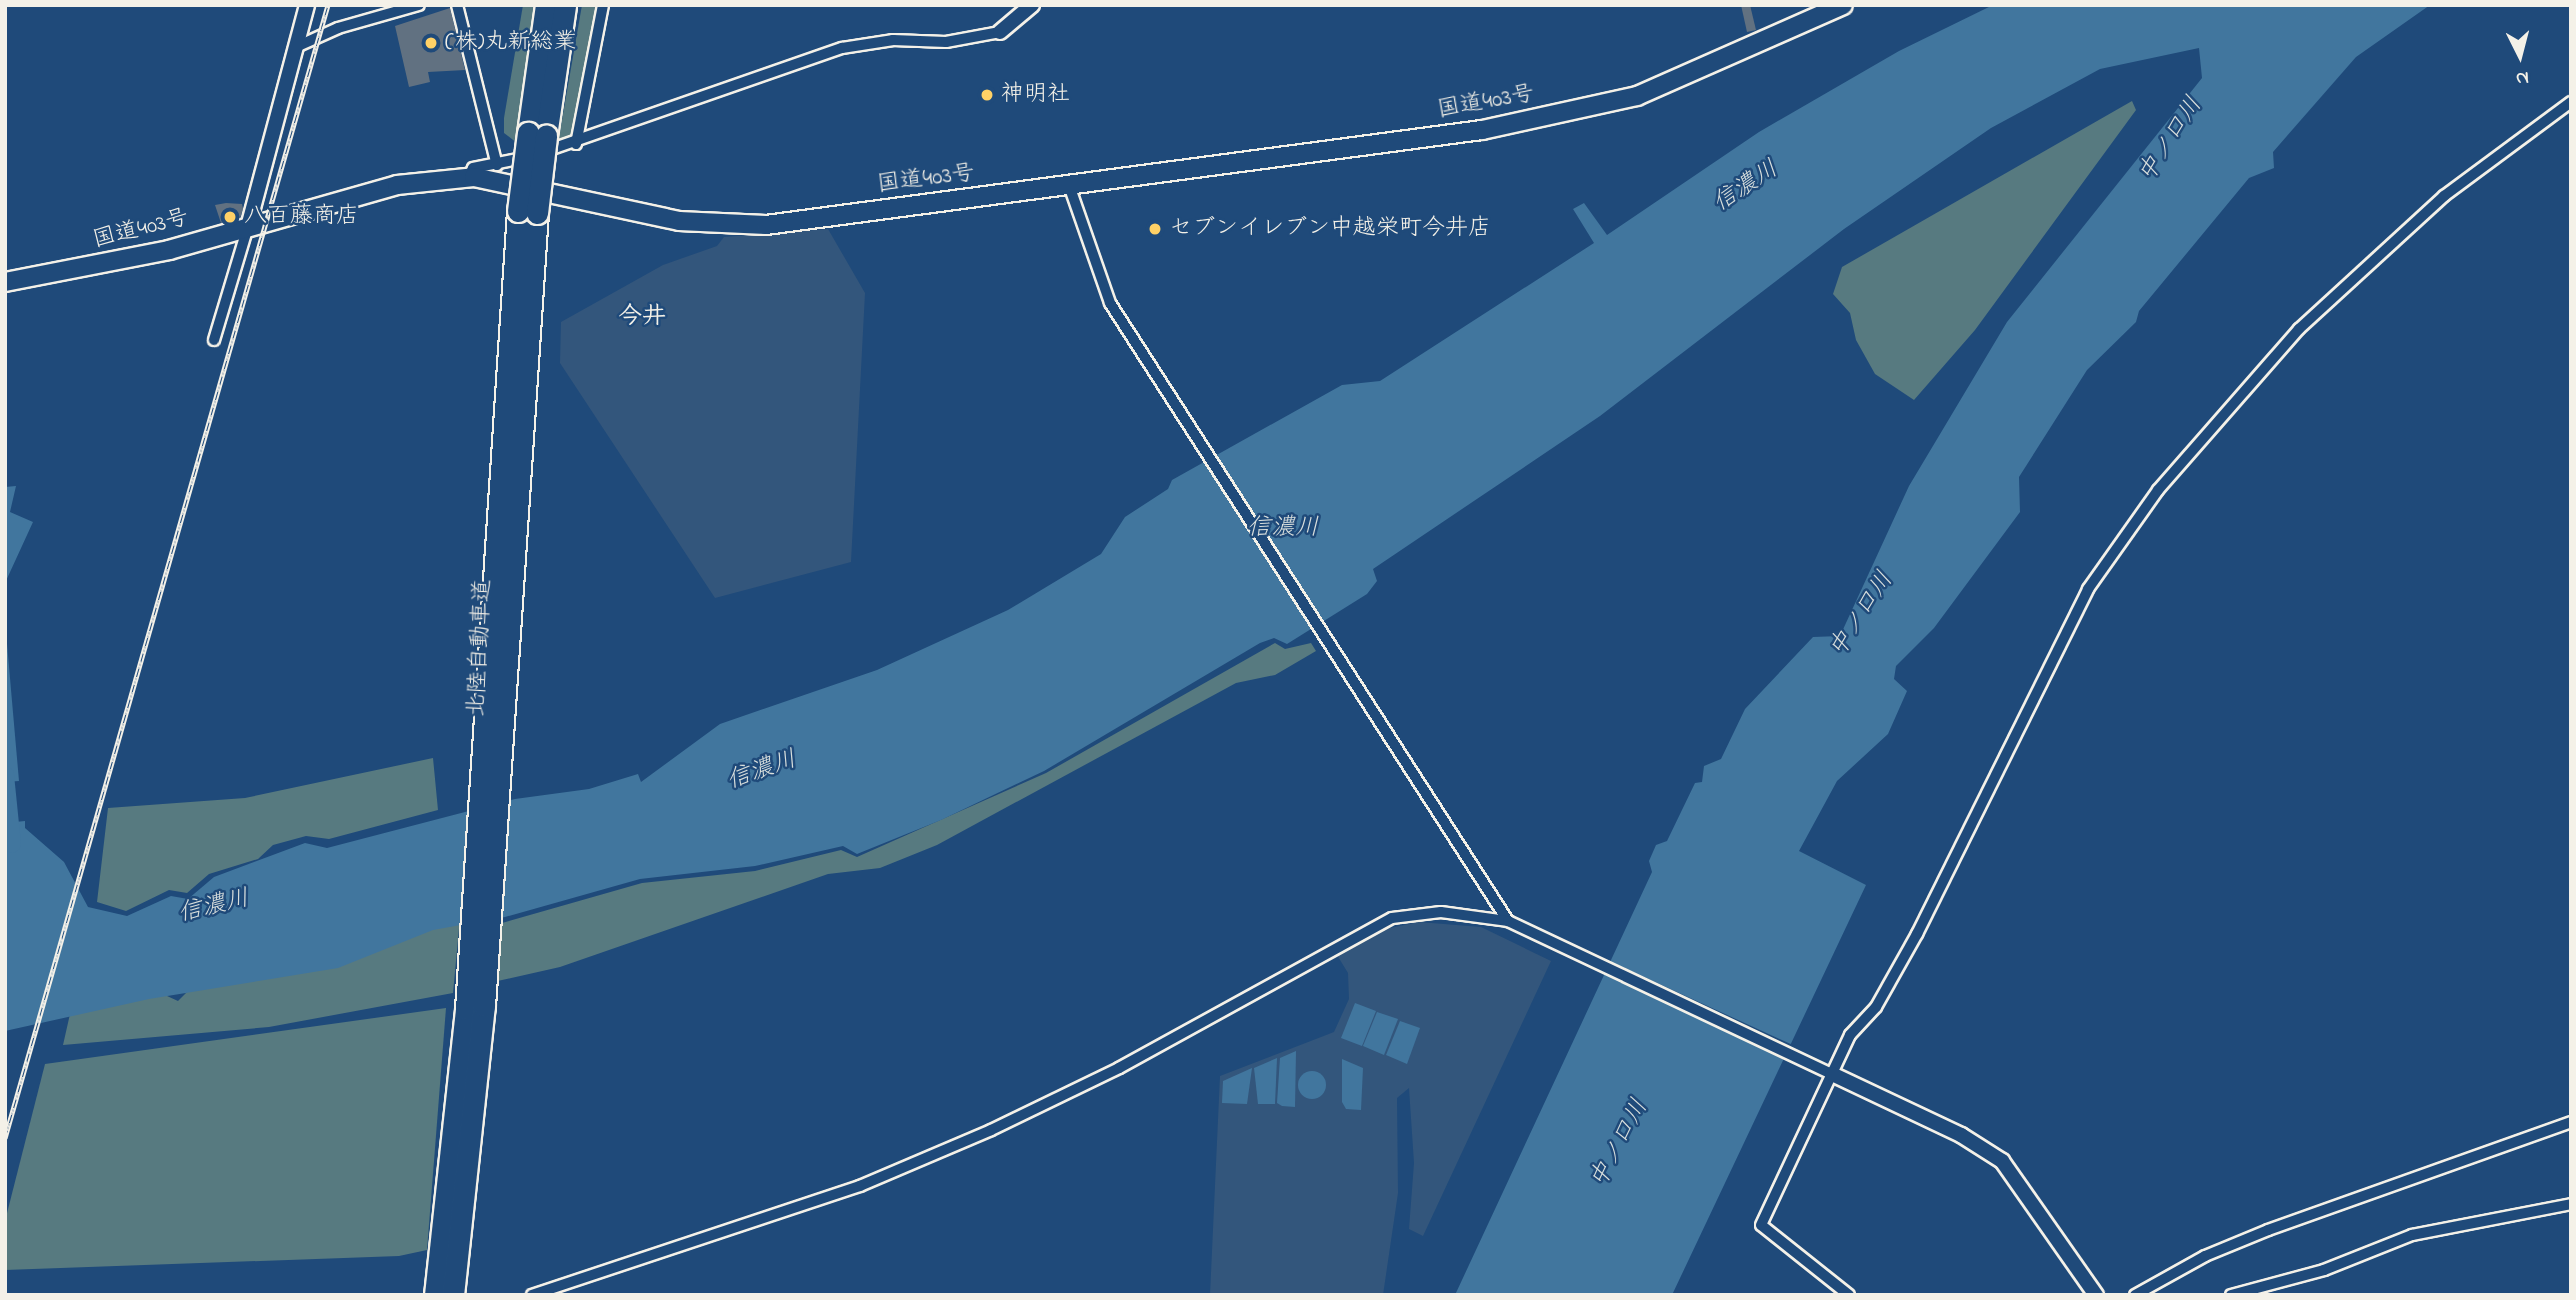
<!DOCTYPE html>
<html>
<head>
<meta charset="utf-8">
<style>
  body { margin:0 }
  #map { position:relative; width:2576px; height:1300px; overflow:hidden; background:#1f4a7a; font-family:"Indie Flower","Klee One",sans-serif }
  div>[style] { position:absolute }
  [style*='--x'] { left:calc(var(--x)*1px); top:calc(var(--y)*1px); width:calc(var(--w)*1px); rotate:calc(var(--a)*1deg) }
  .built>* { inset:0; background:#33567c }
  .green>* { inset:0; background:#577a80 }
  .water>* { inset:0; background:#41769e }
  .round { border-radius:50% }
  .pier>* { inset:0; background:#1f4a7a }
  .river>* { height:18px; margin:-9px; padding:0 9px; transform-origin:9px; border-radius:9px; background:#41769e }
  .building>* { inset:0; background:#617181 }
  .roads { filter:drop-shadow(2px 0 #f4f1e8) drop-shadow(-2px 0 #f4f1e8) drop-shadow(0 2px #f4f1e8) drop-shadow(0 -2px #f4f1e8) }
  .minor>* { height:10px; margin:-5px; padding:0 5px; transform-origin:5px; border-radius:5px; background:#1f4a7a }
  .tertiary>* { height:14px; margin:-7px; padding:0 7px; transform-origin:7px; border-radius:7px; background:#1f4a7a }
  .trunk>* { height:18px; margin:-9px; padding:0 9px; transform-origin:9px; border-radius:9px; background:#1f4a7a }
  .motorway>* { height:21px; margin:-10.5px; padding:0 10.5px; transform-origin:10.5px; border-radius:10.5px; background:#1f4a7a }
  .rail>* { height:5px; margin-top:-2.5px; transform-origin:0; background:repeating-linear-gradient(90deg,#1f4a7a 0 8px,#f4f1e8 0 16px); box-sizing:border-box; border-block:2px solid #f4f1e8 }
  .bridges { filter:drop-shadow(2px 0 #f4f1e8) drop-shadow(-2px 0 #f4f1e8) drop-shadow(0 2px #f4f1e8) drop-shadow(0 -2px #f4f1e8) }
  .motorway-bridge>* { height:21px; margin:-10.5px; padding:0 10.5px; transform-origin:10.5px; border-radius:10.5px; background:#1f4a7a }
  .dots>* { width:19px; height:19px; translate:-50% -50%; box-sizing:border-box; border:4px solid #1f4a7a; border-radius:50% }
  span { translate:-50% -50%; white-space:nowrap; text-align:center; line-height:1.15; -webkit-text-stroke:5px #1f4a7a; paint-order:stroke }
  .poi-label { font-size:23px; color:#f4f1e8 }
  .left { translate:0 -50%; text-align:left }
  .street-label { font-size:23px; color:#f4f1e8 }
  .water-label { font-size:24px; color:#d9dfdd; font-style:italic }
  .neighbourhood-label { font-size:24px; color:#f4f1e8; font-weight:700 }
  .frame { position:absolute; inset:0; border:7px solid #f4f1e8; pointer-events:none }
  .north { position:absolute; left:2485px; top:21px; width:70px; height:70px; -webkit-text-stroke:5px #1f4a7a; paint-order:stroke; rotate:174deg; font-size:19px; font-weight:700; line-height:28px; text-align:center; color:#f4f1e8 }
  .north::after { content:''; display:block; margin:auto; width:24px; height:32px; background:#f4f1e8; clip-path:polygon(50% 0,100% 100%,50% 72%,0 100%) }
</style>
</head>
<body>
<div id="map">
  <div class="built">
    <div style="clip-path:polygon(828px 229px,865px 293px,851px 562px,715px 598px,560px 363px,561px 322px,663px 265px,717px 246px,724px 237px)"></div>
    <div style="clip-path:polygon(1419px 922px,1481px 927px,1551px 961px,1423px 1236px,1409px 1229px,1414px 1163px,1409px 1088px,1397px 1098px,1398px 1193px,1383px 1295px,1210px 1295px,1220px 1076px,1334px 1032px,1349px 999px,1348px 973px,1337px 955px,1376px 931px)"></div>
  </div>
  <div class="green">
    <div style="clip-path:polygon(523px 5px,541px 5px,517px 143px,504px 133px,504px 118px)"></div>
    <div style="clip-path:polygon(582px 5px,598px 5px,571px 140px,558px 143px)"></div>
    <div style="clip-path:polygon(2132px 101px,2136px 110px,1975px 330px,1914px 400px,1875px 374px,1856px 340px,1850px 313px,1833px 294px,1842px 267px)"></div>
    <div style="clip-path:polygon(1275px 643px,1285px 649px,1311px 643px,1316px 651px,1275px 675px,1236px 683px,937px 845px,880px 868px,828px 874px,560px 967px,493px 982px,495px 925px,642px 883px,755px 871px,841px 850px,857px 857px,1046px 773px)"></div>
    <div style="clip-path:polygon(433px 758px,438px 810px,329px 839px,306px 836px,273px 845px,258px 859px,209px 874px,187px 893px,169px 890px,126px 911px,97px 902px,108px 808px,245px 798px)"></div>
    <div style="clip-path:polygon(460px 918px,453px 993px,269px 1027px,63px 1045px,70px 1014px,154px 990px,178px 1001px,196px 983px)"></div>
    <div style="clip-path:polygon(446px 1008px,427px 1250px,399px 1256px,5px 1270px,5px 1221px,45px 1064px)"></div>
  </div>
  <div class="water">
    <div style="clip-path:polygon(1993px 5px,2430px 5px,2356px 57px,2273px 152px,2274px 168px,2249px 178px,2139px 311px,2136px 322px,2087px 370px,2019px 477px,2020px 512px,1934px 628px,1896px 666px,1894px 679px,1907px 691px,1888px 734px,1837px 781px,1799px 851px,1866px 885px,1672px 1295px,1455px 1295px,1652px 872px,1649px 861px,1656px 845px,1667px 841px,1695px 783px,1702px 782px,1704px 766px,1721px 759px,1745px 709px,1813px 637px,1840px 636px,1909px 486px,2007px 322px,2202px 78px,2199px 48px,2100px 69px,1991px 128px,1844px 229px,1600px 416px,1373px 569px,1377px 581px,1367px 594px,1287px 644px,1274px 638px,1260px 643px,1044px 771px,941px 820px,857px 854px,843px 846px,755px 866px,640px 879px,505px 917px,433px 930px,338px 968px,149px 999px,5px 1031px,5px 823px,25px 821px,25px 828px,64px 862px,88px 907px,127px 916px,171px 896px,188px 899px,214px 877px,305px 843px,327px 848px,515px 799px,589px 789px,638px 774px,641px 782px,720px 724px,877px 670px,1008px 610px,1101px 554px,1125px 517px,1168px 489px,1172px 480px,1342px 385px,1380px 381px,1594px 243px,1573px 209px,1584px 203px,1607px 235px,1759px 132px,1899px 51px)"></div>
    <div style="clip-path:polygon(16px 486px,10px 512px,33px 522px,5px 583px,5px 487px)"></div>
    <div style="clip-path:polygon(5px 621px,19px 781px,5px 782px)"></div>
    <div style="clip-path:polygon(1355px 1003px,1376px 1011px,1362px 1046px,1341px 1038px)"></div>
    <div style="clip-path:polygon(1377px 1012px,1398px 1019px,1384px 1055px,1363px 1046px)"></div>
    <div style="clip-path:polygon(1400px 1021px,1420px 1028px,1407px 1064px,1386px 1055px)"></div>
    <div style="clip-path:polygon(1296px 1051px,1295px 1107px,1282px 1106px,1277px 1103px,1280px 1058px)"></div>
    <div style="clip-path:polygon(1277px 1058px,1275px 1104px,1258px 1104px,1254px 1068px)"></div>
    <div style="clip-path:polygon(1342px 1059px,1363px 1068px,1361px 1110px,1346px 1109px,1342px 1102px)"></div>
    <div style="clip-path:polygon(1252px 1068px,1247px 1104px,1222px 1103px,1223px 1081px)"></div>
    <div class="round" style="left:1298px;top:1071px;width:28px;height:28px"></div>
  </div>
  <div class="pier">
    <div style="clip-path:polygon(1607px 960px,1795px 1046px,1788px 1059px,1602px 972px)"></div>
  </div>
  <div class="river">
    <div style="--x:5;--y:775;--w:69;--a:84.2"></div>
  </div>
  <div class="building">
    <div style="clip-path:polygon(1741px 5px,1750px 5px,1756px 30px,1747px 32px)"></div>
    <div style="clip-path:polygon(450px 8px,465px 70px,428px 72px,430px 82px,409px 87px,395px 26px)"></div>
    <div style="clip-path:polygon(226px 203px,242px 204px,243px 209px,240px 218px,221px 223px,215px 205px)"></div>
  </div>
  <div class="roads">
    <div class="minor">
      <div style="--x:457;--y:5;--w:165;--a:76"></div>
      <div style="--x:296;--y:47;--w:46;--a:-24.3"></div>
      <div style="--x:338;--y:28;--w:84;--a:-15.9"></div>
      <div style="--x:576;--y:144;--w:142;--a:-79"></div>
      <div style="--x:543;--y:152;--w:317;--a:-19.2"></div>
      <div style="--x:842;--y:48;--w:52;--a:-8.9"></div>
      <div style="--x:893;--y:40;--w:53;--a:2.2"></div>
      <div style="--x:946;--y:42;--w:55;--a:-10.5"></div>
      <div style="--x:468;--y:178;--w:11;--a:-63"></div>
      <div style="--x:473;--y:168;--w:56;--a:-11.3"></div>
      <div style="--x:1070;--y:188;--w:122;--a:70.8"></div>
      <div style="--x:1110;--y:303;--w:735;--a:57.22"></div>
      <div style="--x:214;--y:340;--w:118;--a:-73.3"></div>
      <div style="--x:532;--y:1295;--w:346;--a:-18.4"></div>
      <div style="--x:860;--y:1186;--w:142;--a:-23.1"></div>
      <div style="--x:991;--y:1130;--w:142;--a:-25.8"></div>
      <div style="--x:1119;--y:1068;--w:311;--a:-28.8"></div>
      <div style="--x:1392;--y:918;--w:49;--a:-7"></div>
      <div style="--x:1441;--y:912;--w:68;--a:7.7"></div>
      <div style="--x:1508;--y:921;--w:358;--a:25.3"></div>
      <div style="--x:1849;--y:1295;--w:112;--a:-141.5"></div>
      <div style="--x:1761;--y:1225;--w:210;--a:-64.9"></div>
      <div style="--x:1850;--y:1035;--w:38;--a:-47"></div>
      <div style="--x:1876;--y:1007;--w:84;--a:-60.7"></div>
      <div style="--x:1917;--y:934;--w:385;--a:-63.6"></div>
      <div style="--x:2088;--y:589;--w:121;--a:-54.7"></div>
      <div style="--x:2158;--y:490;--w:214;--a:-48.8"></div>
      <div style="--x:2299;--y:329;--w:197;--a:-42.5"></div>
      <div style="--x:2444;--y:196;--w:158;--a:-36.5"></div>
      <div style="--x:2135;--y:1295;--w:80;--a:-29.1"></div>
      <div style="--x:2205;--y:1256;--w:68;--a:-22.4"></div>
      <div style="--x:2268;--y:1230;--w:322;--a:-19.6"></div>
      <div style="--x:2231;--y:1295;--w:96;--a:-15"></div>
      <div style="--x:2324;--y:1270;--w:95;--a:-21.7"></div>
      <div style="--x:2412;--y:1235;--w:162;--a:-11"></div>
    </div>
    <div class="tertiary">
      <div style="--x:1000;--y:32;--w:42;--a:-40.2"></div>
      <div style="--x:248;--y:227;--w:230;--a:-75.1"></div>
      <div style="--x:1832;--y:1074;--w:143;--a:25.3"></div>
      <div style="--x:1961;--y:1135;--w:49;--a:32.4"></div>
      <div style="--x:2002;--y:1161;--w:164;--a:55"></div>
    </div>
    <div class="trunk">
      <div style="--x:5;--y:282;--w:167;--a:-11"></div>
      <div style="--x:169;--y:250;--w:237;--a:-15.9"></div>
      <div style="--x:397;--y:185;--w:77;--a:-5.9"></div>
      <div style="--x:474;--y:177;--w:210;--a:12.1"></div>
      <div style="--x:679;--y:221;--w:87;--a:2.6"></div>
      <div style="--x:766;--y:225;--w:722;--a:-7.56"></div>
      <div style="--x:1482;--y:130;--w:159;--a:-12.4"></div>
      <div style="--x:1637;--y:96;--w:225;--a:-23.8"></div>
    </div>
    <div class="motorway">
      <div style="--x:528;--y:133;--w:129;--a:-82"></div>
      <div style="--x:546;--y:136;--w:132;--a:-81.7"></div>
      <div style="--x:435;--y:1295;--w:288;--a:-83.8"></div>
      <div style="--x:466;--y:1009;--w:800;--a:-86.27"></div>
      <div style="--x:453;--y:1295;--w:291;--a:-83.9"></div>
      <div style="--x:484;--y:1006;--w:795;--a:-86.18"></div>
    </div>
  </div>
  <div class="rail">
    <div style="--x:5;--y:1138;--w:1178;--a:-74.09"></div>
  </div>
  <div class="bridges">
    <div class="motorway-bridge">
      <div style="--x:518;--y:211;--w:79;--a:-82.7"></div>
      <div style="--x:537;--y:213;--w:78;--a:-83.3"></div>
    </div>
  </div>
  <div class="dots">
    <div style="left:431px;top:43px;background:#ffd166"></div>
    <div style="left:987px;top:95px;background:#ffd166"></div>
    <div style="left:230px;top:217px;background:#ffd166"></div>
    <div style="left:1155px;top:229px;background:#ffd166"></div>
  </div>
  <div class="poi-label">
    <span class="left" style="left:445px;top:43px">(株)丸新総業</span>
    <span class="left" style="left:1001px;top:95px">神明社</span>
    <span class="left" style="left:244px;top:217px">八百藤商店</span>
    <span class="left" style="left:1169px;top:229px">セブンイレブン中越栄町今井店</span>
  </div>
  <div class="street-label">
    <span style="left:1486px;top:103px;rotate:-10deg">国道403号</span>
    <span style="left:926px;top:180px;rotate:-7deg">国道403号</span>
    <span style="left:141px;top:230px;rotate:-14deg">国道403号</span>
    <span style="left:481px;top:648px;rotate:-87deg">北陸自動車道</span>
  </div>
  <div class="water-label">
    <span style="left:2171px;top:140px;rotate:-57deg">中ノ口川</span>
    <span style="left:1746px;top:187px;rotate:-33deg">信濃川</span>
    <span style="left:1283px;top:529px">信濃川</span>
    <span style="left:1862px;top:615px;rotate:-57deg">中ノ口川</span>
    <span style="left:762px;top:771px;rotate:-19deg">信濃川</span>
    <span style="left:214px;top:907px;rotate:-13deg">信濃川</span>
    <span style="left:1620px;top:1144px;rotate:-62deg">中ノ口川</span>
  </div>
  <div class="neighbourhood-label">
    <span style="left:642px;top:318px">今井</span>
  </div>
  <div class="frame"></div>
  <div class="north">N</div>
</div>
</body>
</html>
